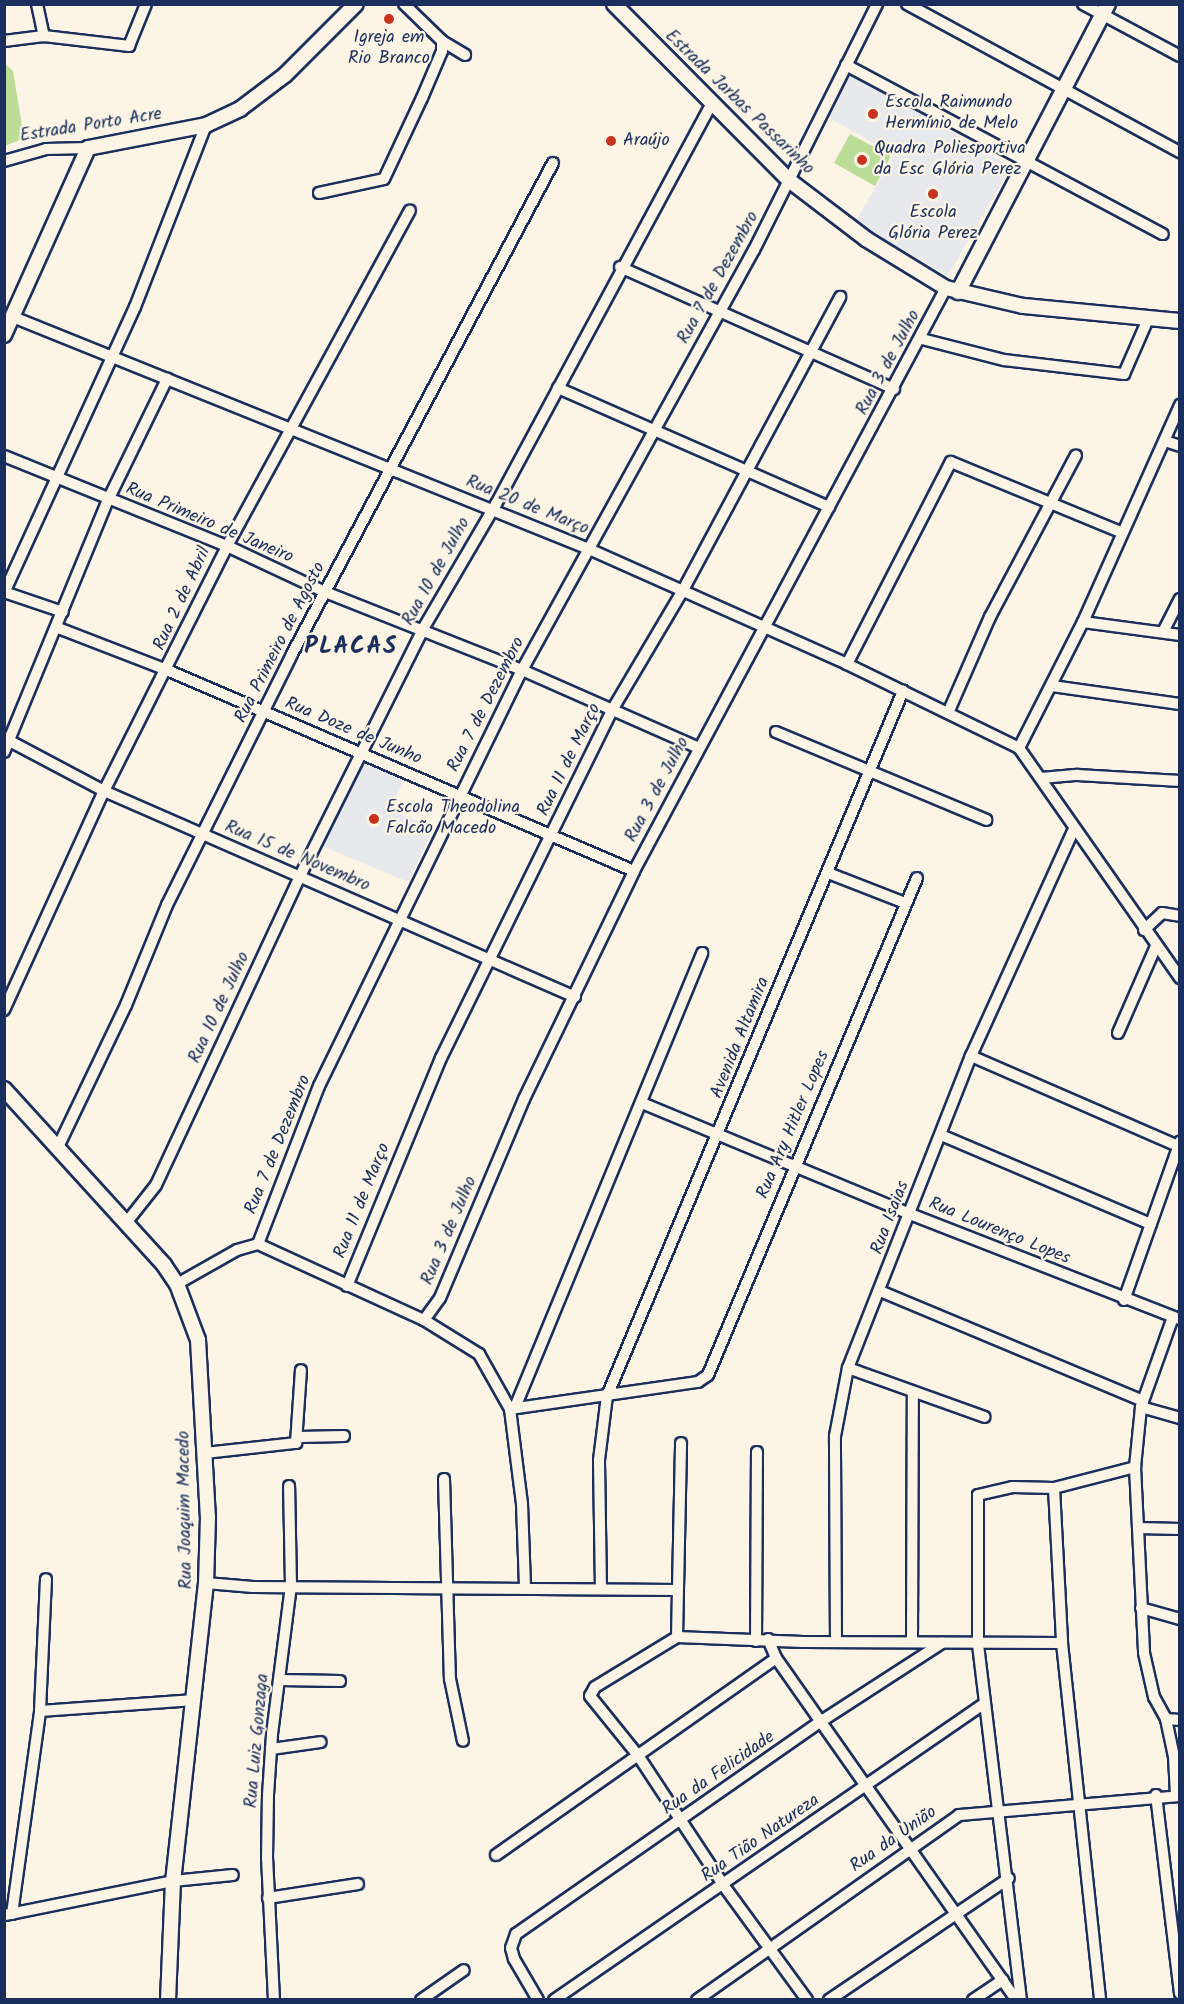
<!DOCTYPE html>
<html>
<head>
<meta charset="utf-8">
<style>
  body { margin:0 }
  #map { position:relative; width:1184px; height:2004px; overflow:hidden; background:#fcf5e5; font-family:Kalam,sans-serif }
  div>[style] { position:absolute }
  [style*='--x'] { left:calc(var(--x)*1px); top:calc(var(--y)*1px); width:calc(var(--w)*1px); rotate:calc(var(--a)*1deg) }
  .built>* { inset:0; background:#e8e9ec }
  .green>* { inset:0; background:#bbdd97 }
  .roads { filter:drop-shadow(2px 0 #1b2f5e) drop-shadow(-2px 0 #1b2f5e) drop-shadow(0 2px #1b2f5e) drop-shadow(0 -2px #1b2f5e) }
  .minor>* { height:10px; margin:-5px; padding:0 5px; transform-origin:5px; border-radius:5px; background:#fcf5e5 }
  .tertiary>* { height:14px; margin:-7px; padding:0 7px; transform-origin:7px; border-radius:7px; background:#fcf5e5 }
  .dots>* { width:16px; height:16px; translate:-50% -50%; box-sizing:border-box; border:3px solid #fcf5e5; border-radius:50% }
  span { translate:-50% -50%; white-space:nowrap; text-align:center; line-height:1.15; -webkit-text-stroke:4.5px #fcf5e5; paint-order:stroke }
  .poi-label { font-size:18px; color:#1b2f5e }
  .left { translate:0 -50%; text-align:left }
  .street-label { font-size:18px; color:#1b2f5e }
  .district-label { font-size:24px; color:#1b2f5e; font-weight:700; letter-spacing:1.5px }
  .frame { position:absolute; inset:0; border:6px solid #1b2f5e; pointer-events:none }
</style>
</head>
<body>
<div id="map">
  <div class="built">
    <div style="clip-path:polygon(848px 70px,1011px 167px,948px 276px,855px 222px,894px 155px,828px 117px)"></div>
    <div style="clip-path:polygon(364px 764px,404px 778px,391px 809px,434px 828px,408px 882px,322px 846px)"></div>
  </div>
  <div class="green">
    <div style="clip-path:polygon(4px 63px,13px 71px,24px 138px,5px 146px)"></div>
    <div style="clip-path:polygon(850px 134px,891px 156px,875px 186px,834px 163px)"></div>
  </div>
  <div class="roads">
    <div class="minor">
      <div style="--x:37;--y:4;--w:33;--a:78"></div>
      <div style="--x:404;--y:4;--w:53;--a:44.2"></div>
      <div style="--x:442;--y:41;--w:27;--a:31"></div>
      <div style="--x:907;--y:4;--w:311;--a:28.5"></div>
      <div style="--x:1083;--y:4;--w:110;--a:28.2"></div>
      <div style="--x:4;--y:41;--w:40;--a:-7.1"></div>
      <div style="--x:44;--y:36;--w:86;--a:6.7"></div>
      <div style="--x:129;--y:46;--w:45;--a:-68"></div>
      <div style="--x:846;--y:65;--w:359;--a:28.1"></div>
      <div style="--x:4;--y:161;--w:44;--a:-15.9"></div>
      <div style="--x:46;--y:149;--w:42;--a:-1.4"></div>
      <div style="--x:319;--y:193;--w:66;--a:-12.2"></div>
      <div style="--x:384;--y:179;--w:89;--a:-64.9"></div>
      <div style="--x:422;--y:98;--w:51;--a:-66.9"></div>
      <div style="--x:442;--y:51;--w:10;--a:-90"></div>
      <div style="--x:620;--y:267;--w:300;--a:24"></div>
      <div style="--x:13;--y:317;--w:621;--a:21.94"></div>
      <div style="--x:589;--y:549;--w:282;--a:24"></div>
      <div style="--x:847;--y:664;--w:191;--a:26"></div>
      <div style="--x:1019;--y:748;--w:281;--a:55"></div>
      <div style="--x:922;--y:339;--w:85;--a:14.4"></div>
      <div style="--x:1004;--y:360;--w:121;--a:6.7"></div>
      <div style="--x:1124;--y:374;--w:60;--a:-66.4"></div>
      <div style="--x:558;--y:388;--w:296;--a:23.7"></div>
      <div style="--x:1165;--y:441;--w:16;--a:18"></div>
      <div style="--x:4;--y:456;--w:240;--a:22"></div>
      <div style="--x:227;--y:546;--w:108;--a:25.1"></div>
      <div style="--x:325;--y:592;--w:212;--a:21.6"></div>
      <div style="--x:522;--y:670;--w:193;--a:23.8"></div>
      <div style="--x:4;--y:592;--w:62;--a:18.7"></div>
      <div style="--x:4;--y:593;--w:315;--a:-65.4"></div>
      <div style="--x:135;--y:307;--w:195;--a:-68.7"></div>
      <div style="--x:1083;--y:622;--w:98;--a:7.6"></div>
      <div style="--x:58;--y:628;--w:117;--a:21.1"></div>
      <div style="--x:167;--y:670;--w:508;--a:23.29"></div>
      <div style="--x:1163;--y:632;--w:37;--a:-63"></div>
      <div style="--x:847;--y:664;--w:227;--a:-62.8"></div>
      <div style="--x:951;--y:462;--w:184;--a:22.4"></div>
      <div style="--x:1052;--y:686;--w:129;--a:8"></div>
      <div style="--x:948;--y:713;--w:105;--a:-66.4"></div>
      <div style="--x:990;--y:617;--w:183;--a:-62"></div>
      <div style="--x:776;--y:732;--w:228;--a:22.7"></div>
      <div style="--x:4;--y:738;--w:113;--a:27.9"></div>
      <div style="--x:104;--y:791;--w:514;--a:23.62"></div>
      <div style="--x:1019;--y:748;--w:141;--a:-63.1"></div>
      <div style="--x:1083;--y:622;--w:238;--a:-65.9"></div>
      <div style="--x:4;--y:752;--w:273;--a:-67.6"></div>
      <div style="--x:108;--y:500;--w:135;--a:-64"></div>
      <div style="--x:1041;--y:778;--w:37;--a:-5"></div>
      <div style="--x:1078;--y:775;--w:102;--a:3.4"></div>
      <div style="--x:828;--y:873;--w:83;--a:21.3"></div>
      <div style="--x:1144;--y:930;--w:25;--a:-43"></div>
      <div style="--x:1162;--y:913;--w:18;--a:9"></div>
      <div style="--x:4;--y:1010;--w:241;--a:-65.5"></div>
      <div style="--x:104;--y:791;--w:274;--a:-63.3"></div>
      <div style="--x:227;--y:546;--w:382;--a:-61.4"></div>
      <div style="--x:1118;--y:1033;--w:95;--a:-66.4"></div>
      <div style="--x:971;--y:1056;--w:226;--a:23.5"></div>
      <div style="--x:642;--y:1103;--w:290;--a:22.5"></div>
      <div style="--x:910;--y:1214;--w:290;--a:21.3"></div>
      <div style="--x:941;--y:1135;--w:228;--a:23"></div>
      <div style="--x:58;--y:1147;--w:157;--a:-64.4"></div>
      <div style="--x:126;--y:1005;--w:108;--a:-67.7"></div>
      <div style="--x:167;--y:905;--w:280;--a:-63.5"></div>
      <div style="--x:292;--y:654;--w:556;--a:-62.01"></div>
      <div style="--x:126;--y:1223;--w:48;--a:-51.7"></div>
      <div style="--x:156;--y:1185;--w:339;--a:-65"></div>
      <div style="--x:299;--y:878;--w:278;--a:-63.5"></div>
      <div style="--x:423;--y:629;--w:145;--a:-59.7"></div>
      <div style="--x:496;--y:504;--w:454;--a:-61.7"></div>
      <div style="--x:258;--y:1244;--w:169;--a:-68.9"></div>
      <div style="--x:319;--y:1086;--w:463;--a:-64"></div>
      <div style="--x:522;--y:670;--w:480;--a:-61.1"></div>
      <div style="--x:754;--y:250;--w:275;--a:-63.4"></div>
      <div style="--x:258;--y:1244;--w:183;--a:24.6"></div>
      <div style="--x:424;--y:1320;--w:65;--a:31.7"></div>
      <div style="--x:479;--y:1354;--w:63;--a:60.6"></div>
      <div style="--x:510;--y:1409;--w:96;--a:82.8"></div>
      <div style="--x:522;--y:1504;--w:83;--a:87.9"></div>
      <div style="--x:177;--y:1284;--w:69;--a:-29.5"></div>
      <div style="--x:237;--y:1250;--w:22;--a:-16"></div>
      <div style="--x:347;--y:1286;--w:247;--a:-67.6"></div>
      <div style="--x:441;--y:1058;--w:386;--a:-63.8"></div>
      <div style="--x:611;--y:712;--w:139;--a:-59.4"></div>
      <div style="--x:682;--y:592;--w:335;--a:-61.8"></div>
      <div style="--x:880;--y:1291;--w:285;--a:22.7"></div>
      <div style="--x:1124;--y:1300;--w:168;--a:-70.5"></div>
      <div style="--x:1173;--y:1317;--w:96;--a:109.6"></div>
      <div style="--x:1141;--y:1407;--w:60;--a:95.7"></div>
      <div style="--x:1135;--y:1467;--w:186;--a:87.2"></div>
      <div style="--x:1144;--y:1653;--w:45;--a:77.2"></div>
      <div style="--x:1154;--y:1697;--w:25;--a:61"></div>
      <div style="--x:1166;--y:1719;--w:38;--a:78"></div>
      <div style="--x:1174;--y:1756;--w:40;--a:87.1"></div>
      <div style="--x:424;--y:1320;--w:27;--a:-54"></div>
      <div style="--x:440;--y:1298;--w:216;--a:-67.1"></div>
      <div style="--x:524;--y:1099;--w:253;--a:-64.2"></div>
      <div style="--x:634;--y:871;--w:661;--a:-61.85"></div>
      <div style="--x:848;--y:1368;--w:145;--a:19.7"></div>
      <div style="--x:516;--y:1405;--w:489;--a:-67.6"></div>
      <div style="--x:1141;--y:1407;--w:41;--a:15.8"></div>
      <div style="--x:510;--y:1409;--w:190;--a:-8.2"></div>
      <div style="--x:698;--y:1382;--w:12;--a:-35"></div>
      <div style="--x:708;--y:1375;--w:539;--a:-67.19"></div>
      <div style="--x:299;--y:1437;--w:45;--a:-1.3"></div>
      <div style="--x:205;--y:1453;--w:92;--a:-6.3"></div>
      <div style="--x:296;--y:1443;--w:73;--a:-86.1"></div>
      <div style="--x:444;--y:1479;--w:200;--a:88.3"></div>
      <div style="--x:450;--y:1679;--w:63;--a:78.2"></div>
      <div style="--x:1054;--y:1488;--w:155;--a:87"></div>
      <div style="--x:1062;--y:1643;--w:359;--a:83.9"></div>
      <div style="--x:1138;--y:1528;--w:42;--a:1.4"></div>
      <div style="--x:206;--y:1583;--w:47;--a:4.9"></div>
      <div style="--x:253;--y:1587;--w:423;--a:0.4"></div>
      <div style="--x:601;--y:1589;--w:129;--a:-90.9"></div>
      <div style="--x:599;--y:1460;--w:64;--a:-82.9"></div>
      <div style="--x:607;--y:1396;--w:765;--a:-67.22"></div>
      <div style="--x:1141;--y:1608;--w:41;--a:15.8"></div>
      <div style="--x:677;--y:1637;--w:96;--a:148.6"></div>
      <div style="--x:595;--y:1687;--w:10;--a:119"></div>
      <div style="--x:590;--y:1696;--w:75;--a:51"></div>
      <div style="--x:637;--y:1754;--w:158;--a:56.6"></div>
      <div style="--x:724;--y:1886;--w:141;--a:53.9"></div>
      <div style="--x:677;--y:1637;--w:126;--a:2.3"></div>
      <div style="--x:803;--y:1642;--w:259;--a:0.2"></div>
      <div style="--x:677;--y:1637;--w:194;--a:-88.8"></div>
      <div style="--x:768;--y:1639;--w:21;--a:67"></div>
      <div style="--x:776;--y:1658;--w:418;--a:54.9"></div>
      <div style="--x:756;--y:1641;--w:189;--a:-89.7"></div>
      <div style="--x:836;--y:1641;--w:205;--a:-90.3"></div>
      <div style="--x:835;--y:1436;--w:69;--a:-79.2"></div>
      <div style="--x:848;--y:1368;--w:335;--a:-68.5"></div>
      <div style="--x:971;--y:1056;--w:249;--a:-65.6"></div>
      <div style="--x:912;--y:1641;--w:248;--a:-89.8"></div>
      <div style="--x:280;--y:1680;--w:60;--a:1"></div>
      <div style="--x:40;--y:1711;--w:155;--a:-4.1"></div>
      <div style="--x:1166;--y:1719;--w:14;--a:4"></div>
      <div style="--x:271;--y:1749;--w:50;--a:-8"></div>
      <div style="--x:1156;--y:1795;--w:200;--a:83.1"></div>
      <div style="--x:496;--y:1855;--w:342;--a:-35.1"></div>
      <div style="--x:268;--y:1898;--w:91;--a:-8.8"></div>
      <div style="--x:12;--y:1914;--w:205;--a:-82.1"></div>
      <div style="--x:40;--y:1711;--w:132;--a:-87.4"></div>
      <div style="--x:5;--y:1915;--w:171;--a:-11.4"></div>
      <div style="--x:173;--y:1881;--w:60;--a:-5.7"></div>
      <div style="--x:274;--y:2000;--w:142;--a:-92.8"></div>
      <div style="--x:267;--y:1858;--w:63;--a:-89.1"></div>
      <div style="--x:268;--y:1795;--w:61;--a:-86.2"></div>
      <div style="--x:272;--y:1734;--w:149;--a:-82.7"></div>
      <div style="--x:291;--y:1586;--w:100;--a:-91.1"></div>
      <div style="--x:421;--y:2000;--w:52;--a:-34.9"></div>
      <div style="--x:538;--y:2000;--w:48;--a:-120.3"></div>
      <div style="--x:514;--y:1959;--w:11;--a:-105"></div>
      <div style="--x:511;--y:1948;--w:15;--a:-70"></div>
      <div style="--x:516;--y:1934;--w:374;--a:-34.9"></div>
      <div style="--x:823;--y:1720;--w:142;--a:-32.9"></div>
      <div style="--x:554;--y:2000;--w:523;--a:-34.57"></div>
      <div style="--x:697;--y:2000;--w:321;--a:-35.2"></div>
      <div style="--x:959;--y:1815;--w:222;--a:-4.9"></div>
      <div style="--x:829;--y:2000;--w:217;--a:-34.1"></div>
      <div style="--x:973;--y:2000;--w:36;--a:-34"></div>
      <div style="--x:1021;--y:2000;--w:359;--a:-96.9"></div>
      <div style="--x:978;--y:1644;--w:149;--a:-90"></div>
      <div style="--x:978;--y:1495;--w:36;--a:-13"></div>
      <div style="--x:1013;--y:1487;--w:41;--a:1.4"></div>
      <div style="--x:1054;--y:1488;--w:84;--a:-14.5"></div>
    </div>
    <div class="tertiary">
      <div style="--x:614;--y:4;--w:250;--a:45.2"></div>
      <div style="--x:790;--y:181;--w:96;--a:37.3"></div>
      <div style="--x:866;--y:239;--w:94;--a:31.5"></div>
      <div style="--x:946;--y:288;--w:79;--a:13.2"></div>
      <div style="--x:1023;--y:306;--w:158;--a:5.5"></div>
      <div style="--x:958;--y:292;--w:325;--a:-62.5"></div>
      <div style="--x:4;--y:335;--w:205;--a:-65.8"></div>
      <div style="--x:88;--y:148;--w:120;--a:-11"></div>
      <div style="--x:206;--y:125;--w:38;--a:-25"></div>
      <div style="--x:240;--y:109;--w:56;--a:-37.1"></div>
      <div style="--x:285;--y:75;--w:100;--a:-45"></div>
      <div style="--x:4;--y:1089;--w:238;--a:47.7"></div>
      <div style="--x:164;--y:1265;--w:23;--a:56"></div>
      <div style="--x:177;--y:1284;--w:60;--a:69.4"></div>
      <div style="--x:198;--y:1340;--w:177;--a:86.8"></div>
      <div style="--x:208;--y:1517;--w:66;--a:91.7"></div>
      <div style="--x:206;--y:1583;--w:300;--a:96.3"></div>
      <div style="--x:173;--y:1881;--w:119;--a:92.4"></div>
    </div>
  </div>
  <div class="dots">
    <div style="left:389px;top:19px;background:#c8321e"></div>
    <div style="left:873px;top:114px;background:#c8321e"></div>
    <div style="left:611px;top:141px;background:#c8321e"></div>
    <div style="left:862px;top:160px;background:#c8321e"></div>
    <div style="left:933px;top:194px;background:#c8321e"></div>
    <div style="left:374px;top:819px;background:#c8321e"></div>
  </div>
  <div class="poi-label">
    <span style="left:389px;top:49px">Igreja em<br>Rio Branco</span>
    <span class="left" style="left:885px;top:114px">Escola Raimundo<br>Hermínio de Melo</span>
    <span class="left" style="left:623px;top:141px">Araújo</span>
    <span class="left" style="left:874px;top:160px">Quadra Poliesportiva<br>da Esc Glória Perez</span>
    <span style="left:933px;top:224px">Escola<br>Glória Perez</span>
    <span class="left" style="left:386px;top:819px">Escola Theodolina<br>Falcão Macedo</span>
  </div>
  <div class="street-label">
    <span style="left:739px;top:103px;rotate:44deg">Estrada Jarbas Passarinho</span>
    <span style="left:91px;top:126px;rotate:-9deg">Estrada Porto Acre</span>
    <span style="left:719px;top:278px;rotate:-61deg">Rua 7 de Dezembro</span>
    <span style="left:889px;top:363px;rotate:-62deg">Rua 3 de Julho</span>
    <span style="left:527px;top:506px;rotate:22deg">Rua 20 de Março</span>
    <span style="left:209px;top:524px;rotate:23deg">Rua Primeiro de Janeiro</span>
    <span style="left:437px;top:572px;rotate:-61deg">Rua 10 de Julho</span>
    <span style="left:183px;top:599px;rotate:-65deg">Rua 2 de Abril</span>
    <span style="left:281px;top:643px;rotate:-63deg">Rua Primeiro de Agosto</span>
    <span style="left:487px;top:705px;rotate:-63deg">Rua 7 de Dezembro</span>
    <span style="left:353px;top:732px;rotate:23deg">Rua Doze de Junho</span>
    <span style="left:570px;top:760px;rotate:-64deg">Rua 11 de Março</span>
    <span style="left:658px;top:790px;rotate:-62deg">Rua 3 de Julho</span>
    <span style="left:297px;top:857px;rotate:23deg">Rua 15 de Novembro</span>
    <span style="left:220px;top:1008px;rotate:-65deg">Rua 10 de Julho</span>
    <span style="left:741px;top:1038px;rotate:-68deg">Avenida Altamira</span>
    <span style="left:794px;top:1125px;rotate:-67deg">Rua Ary Hitler Lopes</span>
    <span style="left:279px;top:1145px;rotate:-68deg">Rua 7 de Dezembro</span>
    <span style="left:363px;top:1201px;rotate:-68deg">Rua 11 de Março</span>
    <span style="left:891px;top:1218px;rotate:-69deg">Rua Isaias</span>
    <span style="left:450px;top:1231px;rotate:-67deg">Rua 3 de Julho</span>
    <span style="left:999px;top:1232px;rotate:22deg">Rua Lourenço Lopes</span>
    <span style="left:186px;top:1510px;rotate:-91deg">Rua Joaquim Macedo</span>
    <span style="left:258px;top:1741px;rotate:-85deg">Rua Luiz Gonzaga</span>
    <span style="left:719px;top:1774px;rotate:-35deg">Rua da Felicidade</span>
    <span style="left:761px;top:1839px;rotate:-35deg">Rua Tião Natureza</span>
    <span style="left:894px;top:1840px;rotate:-35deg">Rua da União</span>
  </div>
  <div class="district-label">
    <span style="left:351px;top:647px">PLACAS</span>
  </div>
  <div class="frame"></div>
</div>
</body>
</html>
